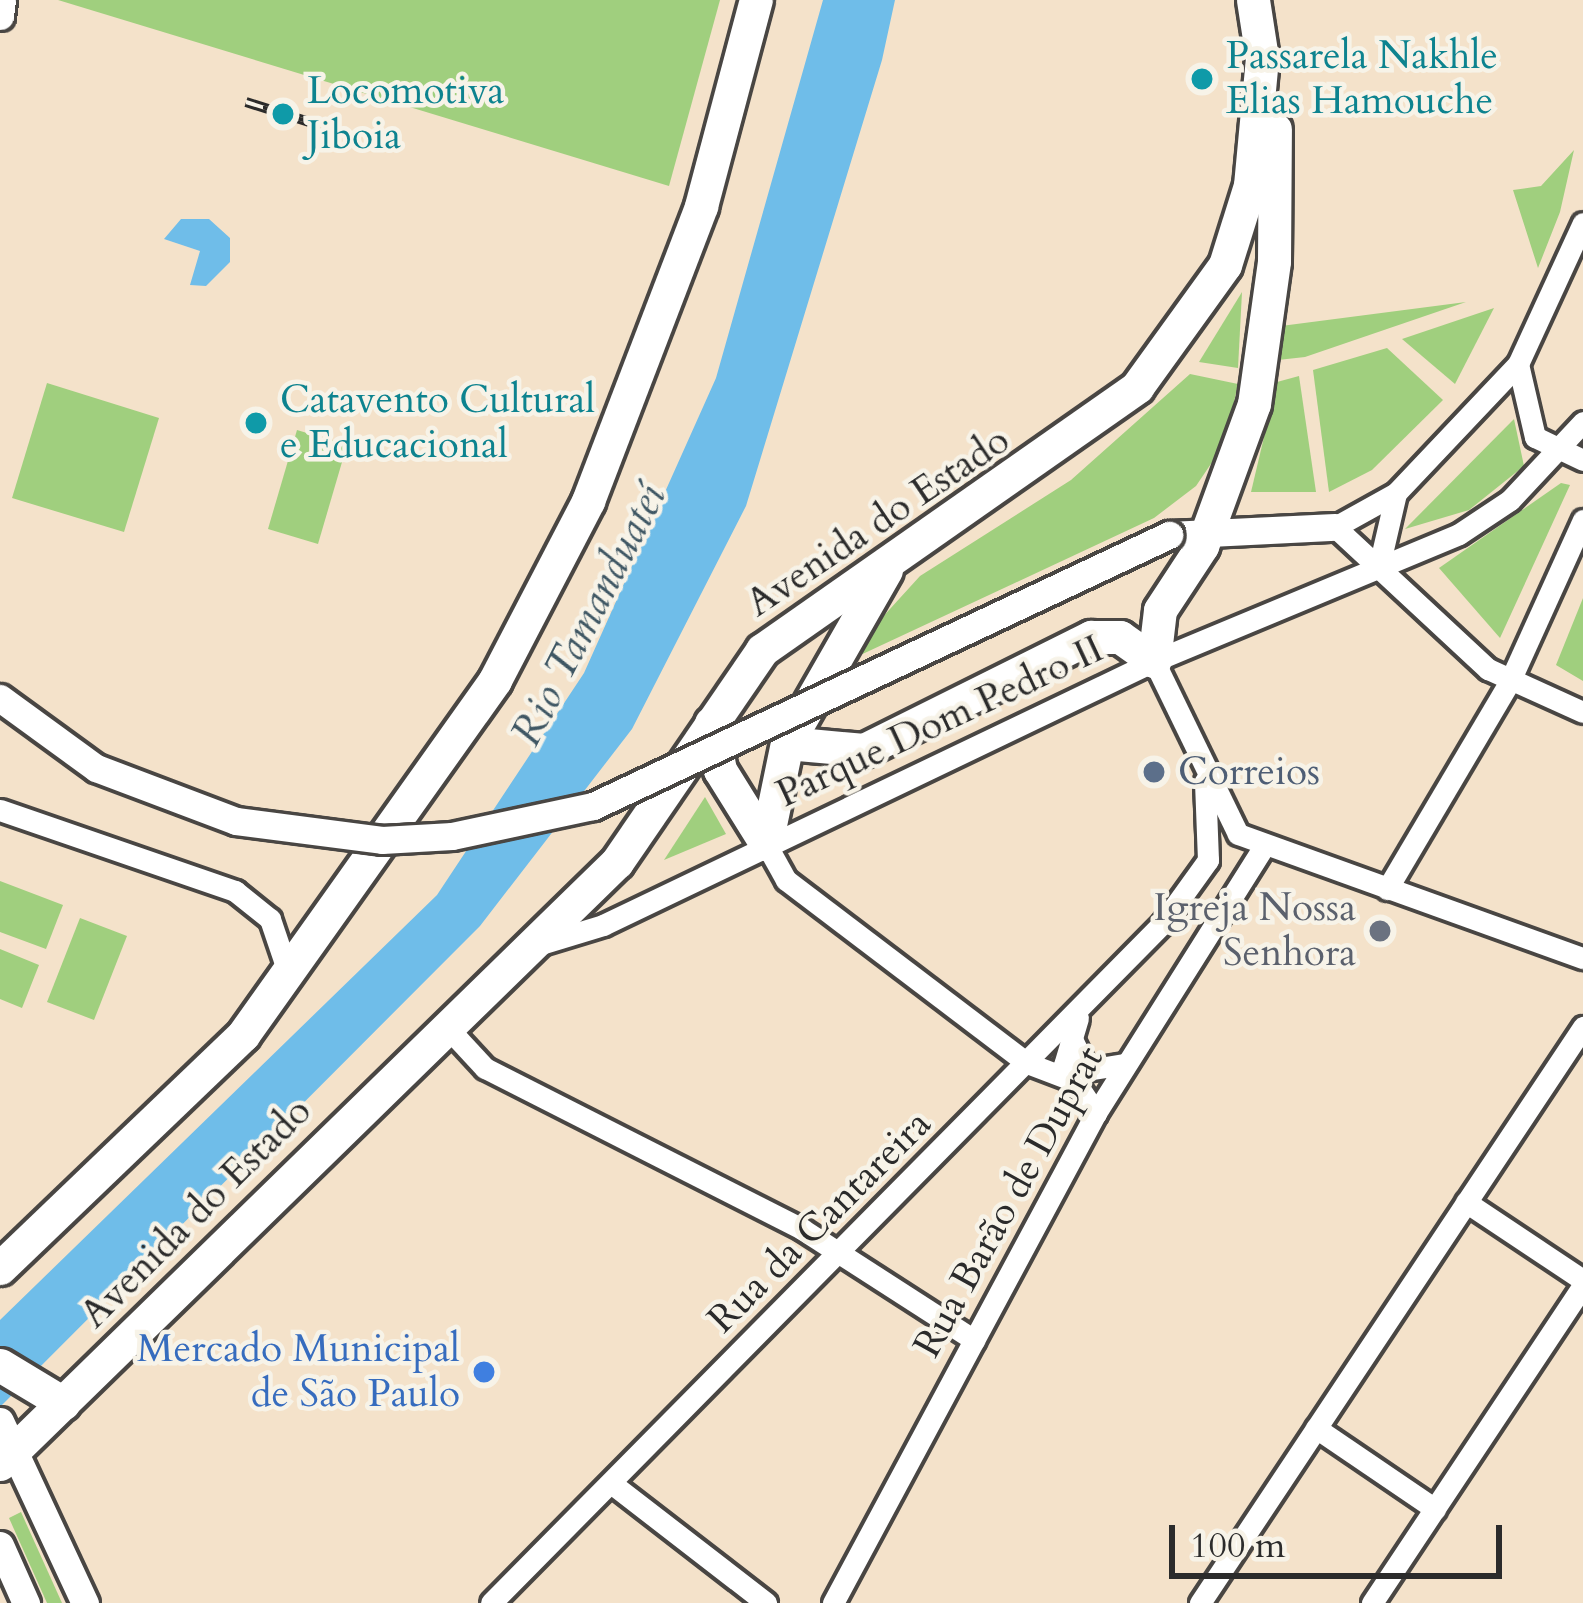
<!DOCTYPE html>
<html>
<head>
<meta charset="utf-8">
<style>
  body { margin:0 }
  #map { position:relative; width:1583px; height:1603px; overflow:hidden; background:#f4e2ca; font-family:Cardo,serif }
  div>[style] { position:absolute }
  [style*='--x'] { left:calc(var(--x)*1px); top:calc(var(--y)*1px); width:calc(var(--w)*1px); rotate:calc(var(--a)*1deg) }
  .green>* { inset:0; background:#a0cf7e }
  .water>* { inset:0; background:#6fbde9 }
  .roads { filter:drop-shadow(3px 0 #494643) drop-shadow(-3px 0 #494643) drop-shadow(0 3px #494643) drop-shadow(0 -3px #494643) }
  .minor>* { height:21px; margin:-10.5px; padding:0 10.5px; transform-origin:10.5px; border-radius:10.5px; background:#fff }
  .major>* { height:27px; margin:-13.5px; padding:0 13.5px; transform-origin:13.5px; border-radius:13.5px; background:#fff }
  .highway>* { height:33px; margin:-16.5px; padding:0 16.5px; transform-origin:16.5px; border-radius:16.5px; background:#fff }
  .rail>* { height:10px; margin-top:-5px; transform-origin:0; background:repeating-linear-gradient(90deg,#f7f3e8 0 18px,#2b2b2b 0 36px); box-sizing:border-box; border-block:3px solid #2b2b2b }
  .bridges { filter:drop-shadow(3px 0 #494643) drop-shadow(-3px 0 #494643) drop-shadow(0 3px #494643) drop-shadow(0 -3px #494643) }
  .major-bridge>* { height:27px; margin:-13.5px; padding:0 13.5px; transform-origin:13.5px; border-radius:13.5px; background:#fff }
  .dots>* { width:33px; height:33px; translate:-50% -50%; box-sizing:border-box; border:6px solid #f7f3e8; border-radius:50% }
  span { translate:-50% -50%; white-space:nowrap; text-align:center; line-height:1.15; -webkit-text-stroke:9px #f7f3e8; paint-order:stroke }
  .culture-label { font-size:39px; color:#0d838f }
  .left { translate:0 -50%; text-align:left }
  .street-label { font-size:39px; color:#2b2b2b }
  .service-label { font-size:39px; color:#4e5e75 }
  .worship-label { font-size:39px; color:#5b616d }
  .right { translate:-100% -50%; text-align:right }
  .shop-label { font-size:39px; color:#366cbe }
  .water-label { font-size:42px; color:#3f5764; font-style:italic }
  .scale { position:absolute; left:1169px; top:1525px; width:333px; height:54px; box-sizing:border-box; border:6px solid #2b2b2b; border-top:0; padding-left:15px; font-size:36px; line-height:42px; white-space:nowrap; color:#2b2b2b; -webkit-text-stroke:9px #f7f3e8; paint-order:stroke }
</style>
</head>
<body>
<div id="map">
  <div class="green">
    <div style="clip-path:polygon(58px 0,720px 0,669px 186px)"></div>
    <div style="clip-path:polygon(1574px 150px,1560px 212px,1538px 268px,1513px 190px,1541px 186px)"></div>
    <div style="clip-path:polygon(1242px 292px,1238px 368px,1199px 362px)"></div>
    <div style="clip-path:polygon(1466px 302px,1305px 357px,1278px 360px,1281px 326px)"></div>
    <div style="clip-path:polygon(1494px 308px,1455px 384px,1402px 339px)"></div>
    <div style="clip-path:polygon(1387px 348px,1443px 400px,1372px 470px,1329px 492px,1313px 370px)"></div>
    <div style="clip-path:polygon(1190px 374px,1238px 384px,1225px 443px,1196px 486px,1154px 518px,839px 665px,920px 576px,1071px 480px)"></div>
    <div style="clip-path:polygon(1299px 376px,1316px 492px,1251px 492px,1277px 382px)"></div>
    <div style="clip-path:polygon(47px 383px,159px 418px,124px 532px,12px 498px)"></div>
    <div style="clip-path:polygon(1514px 419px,1524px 466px,1469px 510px,1405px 529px)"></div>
    <div style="clip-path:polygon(297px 430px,347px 445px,318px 544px,268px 529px)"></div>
    <div style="clip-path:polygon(1561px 483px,1570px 485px,1500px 638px,1439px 568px)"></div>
    <div style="clip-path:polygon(1583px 598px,1583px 681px,1556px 665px)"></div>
    <div style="clip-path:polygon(705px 797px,726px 834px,664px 860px)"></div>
    <div style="clip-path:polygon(0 881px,63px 905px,46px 949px,0 932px)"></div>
    <div style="clip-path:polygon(80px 918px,127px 936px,94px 1020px,47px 1002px)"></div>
    <div style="clip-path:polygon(0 949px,39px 965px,22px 1008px,0 999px)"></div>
    <div style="clip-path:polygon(21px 1512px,62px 1603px,47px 1603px,9px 1518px)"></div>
  </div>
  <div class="water">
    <div style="clip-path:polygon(823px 0,895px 0,882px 60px,746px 506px,632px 729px,480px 926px,0 1407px,0 1320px,437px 895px,584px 673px,716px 378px)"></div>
    <div style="clip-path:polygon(181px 219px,209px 219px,230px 238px,230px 262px,206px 286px,190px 285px,200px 251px,164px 239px)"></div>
  </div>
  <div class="roads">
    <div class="minor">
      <div style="--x:1518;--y:364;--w:75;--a:76.9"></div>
      <div style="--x:1535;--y:437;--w:53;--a:25.6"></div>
      <div style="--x:1335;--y:527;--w:70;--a:-29.1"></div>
      <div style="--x:1396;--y:493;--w:178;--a:-46.6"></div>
      <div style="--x:1518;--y:364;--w:155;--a:-65.3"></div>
      <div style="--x:1335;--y:527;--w:209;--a:42.9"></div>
      <div style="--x:1488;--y:669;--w:104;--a:24.4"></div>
      <div style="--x:1380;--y:562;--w:71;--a:-76.9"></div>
      <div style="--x:1154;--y:661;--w:192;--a:64.1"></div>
      <div style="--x:1238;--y:834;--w:367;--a:19.8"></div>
      <div style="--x:0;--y:810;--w:249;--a:19"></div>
      <div style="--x:235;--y:891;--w:45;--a:38.7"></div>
      <div style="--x:270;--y:919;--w:59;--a:71.3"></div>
      <div style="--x:766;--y:844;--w:41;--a:60.9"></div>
      <div style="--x:786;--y:880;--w:303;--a:37.2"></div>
      <div style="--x:1027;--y:1063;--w:45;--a:20.9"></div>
      <div style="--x:1387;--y:889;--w:239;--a:-59.4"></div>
      <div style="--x:1509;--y:683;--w:179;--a:-65.6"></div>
      <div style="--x:541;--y:944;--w:65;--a:-17"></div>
      <div style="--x:603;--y:925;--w:611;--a:-25.6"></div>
      <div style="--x:1154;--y:661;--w:330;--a:-22.6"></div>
      <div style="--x:1459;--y:534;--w:61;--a:-33.7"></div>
      <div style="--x:1510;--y:500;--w:107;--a:-46.9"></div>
      <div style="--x:1078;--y:1018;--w:49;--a:106.6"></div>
      <div style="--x:1064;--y:1065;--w:58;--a:56.3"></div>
      <div style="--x:447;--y:1027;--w:56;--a:47.2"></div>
      <div style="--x:485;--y:1068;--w:356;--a:26.9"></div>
      <div style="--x:802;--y:1229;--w:205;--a:32.8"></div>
      <div style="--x:1073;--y:1041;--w:32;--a:64"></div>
      <div style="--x:1087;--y:1070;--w:37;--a:-9"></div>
      <div style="--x:1466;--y:1202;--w:141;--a:33.7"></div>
      <div style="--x:1316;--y:1428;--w:144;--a:34.2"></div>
      <div style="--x:611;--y:1483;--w:196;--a:37.7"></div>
      <div style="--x:491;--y:1603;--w:955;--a:-45.34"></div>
      <div style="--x:1162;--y:924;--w:79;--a:-54.3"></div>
      <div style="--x:1208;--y:860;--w:79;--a:-92.2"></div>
      <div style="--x:833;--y:1603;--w:556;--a:-61.78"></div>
      <div style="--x:1096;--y:1113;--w:315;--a:-57.8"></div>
      <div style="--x:1200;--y:1603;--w:692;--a:-56.38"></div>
      <div style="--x:1372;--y:1603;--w:381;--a:-56.4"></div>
    </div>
    <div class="major">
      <div style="--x:0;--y:16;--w:16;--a:-83"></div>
      <div style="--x:1169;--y:535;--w:166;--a:-2.8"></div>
      <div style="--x:0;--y:1421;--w:201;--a:65"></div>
      <div style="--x:0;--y:1545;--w:64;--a:65.9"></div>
    </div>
    <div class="highway">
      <div style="--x:1154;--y:661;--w:51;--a:-83.3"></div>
      <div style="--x:1160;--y:610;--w:77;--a:-56.7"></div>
      <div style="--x:1202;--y:546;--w:151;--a:-69.9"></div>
      <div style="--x:1254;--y:404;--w:144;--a:-82"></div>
      <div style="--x:1274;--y:261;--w:132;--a:-89.6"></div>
      <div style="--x:711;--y:723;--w:48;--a:79.2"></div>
      <div style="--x:720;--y:770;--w:87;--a:58.1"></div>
      <div style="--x:787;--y:743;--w:77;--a:5.2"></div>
      <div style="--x:864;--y:750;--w:254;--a:-26.5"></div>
      <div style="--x:1091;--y:637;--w:29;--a:0"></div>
      <div style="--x:1120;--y:637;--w:42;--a:35.2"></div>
      <div style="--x:766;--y:844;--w:103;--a:-78.3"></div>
      <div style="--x:787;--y:743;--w:199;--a:-60.2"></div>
      <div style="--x:0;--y:1268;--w:337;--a:-43.8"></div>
      <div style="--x:243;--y:1035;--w:435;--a:-54.6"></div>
      <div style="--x:495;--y:680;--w:202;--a:-62.5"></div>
      <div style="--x:588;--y:501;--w:316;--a:-69"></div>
      <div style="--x:701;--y:206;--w:213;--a:-75.1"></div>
      <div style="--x:0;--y:1365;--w:74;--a:31.1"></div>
      <div style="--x:0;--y:1464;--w:862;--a:-44.3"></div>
      <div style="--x:617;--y:862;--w:257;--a:-55.6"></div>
      <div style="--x:762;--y:650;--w:458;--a:-35"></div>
      <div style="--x:1137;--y:387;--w:150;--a:-54.2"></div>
      <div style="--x:1225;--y:265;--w:84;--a:-72.6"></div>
      <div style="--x:1250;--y:185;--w:128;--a:-84.6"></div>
      <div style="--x:1262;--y:58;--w:59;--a:-98.8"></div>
    </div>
  </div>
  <div class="rail">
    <div style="--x:246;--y:102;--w:77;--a:17.5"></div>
  </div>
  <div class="bridges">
    <div class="major-bridge">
      <div style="--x:0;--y:698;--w:119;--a:36.1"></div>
      <div style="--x:96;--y:768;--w:150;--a:20.7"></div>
      <div style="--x:236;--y:821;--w:147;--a:7.4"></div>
      <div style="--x:382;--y:840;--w:70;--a:-3.3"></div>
      <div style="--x:452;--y:836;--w:144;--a:-12"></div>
      <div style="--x:593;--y:806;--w:637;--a:-25.2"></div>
    </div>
  </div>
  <div class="dots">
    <div style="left:1202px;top:79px;background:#0f9aa8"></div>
    <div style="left:283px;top:114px;background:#0f9aa8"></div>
    <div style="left:256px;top:423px;background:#0f9aa8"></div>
    <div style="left:1154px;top:772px;background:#5c6f8a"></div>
    <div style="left:1380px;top:931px;background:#6b7280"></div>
    <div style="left:484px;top:1372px;background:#3f7fe0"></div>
  </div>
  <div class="culture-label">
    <span class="left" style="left:1226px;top:79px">Passarela Nakhle<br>Elias Hamouche</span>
    <span class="left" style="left:307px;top:114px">Locomotiva<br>Jiboia</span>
    <span class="left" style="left:280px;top:423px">Catavento Cultural<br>e Educacional</span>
  </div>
  <div class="street-label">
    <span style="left:878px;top:522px;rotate:-34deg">Avenida do Estado</span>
    <span style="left:940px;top:722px;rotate:-25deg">Parque Dom Pedro II</span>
    <span style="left:1009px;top:1202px;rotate:-61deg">Rua Barão de Duprat</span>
    <span style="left:196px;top:1213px;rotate:-45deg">Avenida do Estado</span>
    <span style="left:820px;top:1222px;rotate:-45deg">Rua da Cantareira</span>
  </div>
  <div class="service-label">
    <span class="left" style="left:1178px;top:772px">Correios</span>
  </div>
  <div class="worship-label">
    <span class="right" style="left:1356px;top:931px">Igreja Nossa<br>Senhora</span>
  </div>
  <div class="shop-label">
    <span class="right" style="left:460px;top:1372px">Mercado Municipal<br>de São Paulo</span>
  </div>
  <div class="water-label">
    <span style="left:589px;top:615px;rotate:-63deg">Rio Tamanduateí</span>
  </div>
  <div class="scale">100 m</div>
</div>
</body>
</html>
